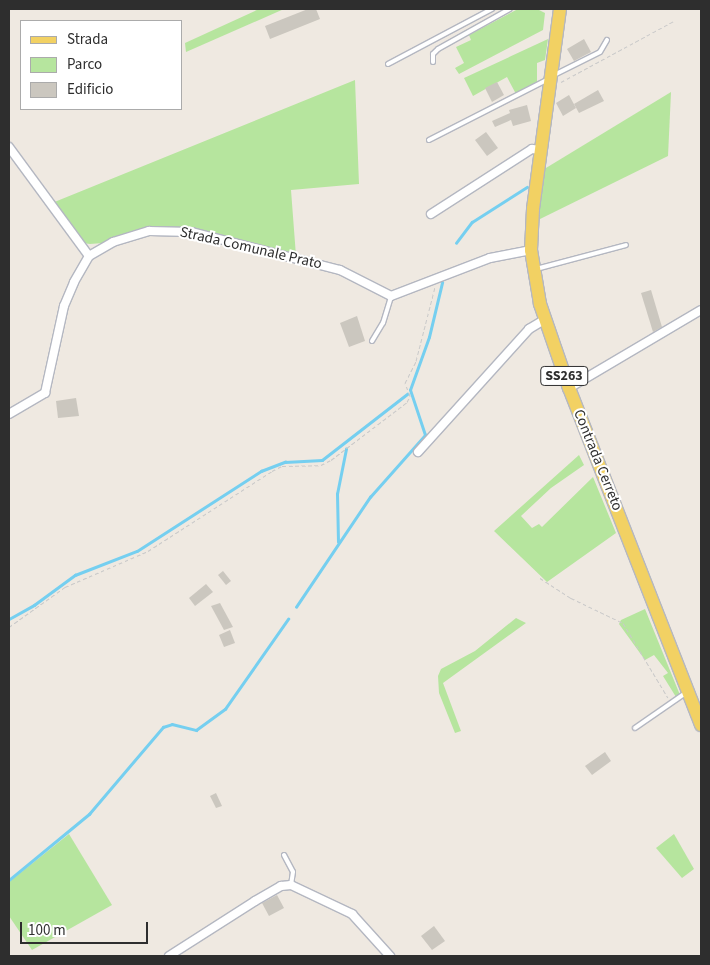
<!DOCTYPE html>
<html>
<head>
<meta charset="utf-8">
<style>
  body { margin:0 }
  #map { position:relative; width:710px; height:965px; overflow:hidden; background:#efe9e1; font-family:"Source Sans 3",sans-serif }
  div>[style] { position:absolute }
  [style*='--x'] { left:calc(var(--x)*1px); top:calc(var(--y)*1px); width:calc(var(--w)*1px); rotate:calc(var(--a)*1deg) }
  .green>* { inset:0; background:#b6e59e }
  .stream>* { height:2.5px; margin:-1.25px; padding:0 1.25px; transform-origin:1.25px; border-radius:1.25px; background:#75cff0 }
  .building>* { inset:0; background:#cbc7bf }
  .path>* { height:1px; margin-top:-0.5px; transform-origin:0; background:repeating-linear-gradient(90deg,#c9c9c9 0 4px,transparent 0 6.5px) }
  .roads { filter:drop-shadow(1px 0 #b4b7c1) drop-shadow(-1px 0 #b4b7c1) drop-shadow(0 1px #b4b7c1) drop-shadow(0 -1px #b4b7c1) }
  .lane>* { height:4px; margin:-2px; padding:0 2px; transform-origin:2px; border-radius:2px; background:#fff }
  .street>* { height:8px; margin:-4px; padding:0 4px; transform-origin:4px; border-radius:4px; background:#fff }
  .primary>* { height:12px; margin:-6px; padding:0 6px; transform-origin:6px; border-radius:6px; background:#f2d163 }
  span { translate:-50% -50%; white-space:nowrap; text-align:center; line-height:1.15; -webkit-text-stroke:4px #fff; paint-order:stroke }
  .shield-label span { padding:1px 4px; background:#fff; border:1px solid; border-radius:4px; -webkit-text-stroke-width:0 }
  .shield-label { font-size:14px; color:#2e2e2e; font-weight:700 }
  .street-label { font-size:15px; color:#2e2e2e }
  .frame { position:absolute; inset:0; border:10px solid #2e2e2e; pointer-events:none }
  .legend { position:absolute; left:20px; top:20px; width:162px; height:90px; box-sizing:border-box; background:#fff; border:1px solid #ababab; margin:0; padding:6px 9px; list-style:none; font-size:15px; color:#2e2e2e }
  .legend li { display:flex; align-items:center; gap:10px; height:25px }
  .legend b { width:25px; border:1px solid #ababab }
  .scale { position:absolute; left:20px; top:922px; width:128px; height:22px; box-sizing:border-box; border:2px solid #2e2e2e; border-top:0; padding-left:6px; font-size:15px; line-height:18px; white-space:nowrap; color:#2e2e2e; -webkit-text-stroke:4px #fff; paint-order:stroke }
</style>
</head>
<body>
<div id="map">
  <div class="green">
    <div style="clip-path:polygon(259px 9px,284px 9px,186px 52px,185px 43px)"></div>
    <div style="clip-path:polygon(518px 9px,537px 9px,545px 13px,543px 30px,459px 74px,455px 68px,464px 63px,456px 47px,471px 40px,469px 35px)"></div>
    <div style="clip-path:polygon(548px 39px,545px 60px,537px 63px,537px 84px,516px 94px,507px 77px,473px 96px,464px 78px)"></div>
    <div style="clip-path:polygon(355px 80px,359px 184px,291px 190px,296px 256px,176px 228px,132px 233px,103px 243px,90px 244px,83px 243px,52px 203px)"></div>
    <div style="clip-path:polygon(671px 92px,668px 156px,536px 221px,541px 171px)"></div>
    <div style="clip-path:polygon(579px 455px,584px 465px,551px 488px,521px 516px,532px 528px,539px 524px,542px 527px,593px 477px,616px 533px,547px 582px,494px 531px)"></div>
    <div style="clip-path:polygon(645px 609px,680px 695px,676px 697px,663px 676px,668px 673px,654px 655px,645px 660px,619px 624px,621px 620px)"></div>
    <div style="clip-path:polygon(516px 618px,526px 623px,443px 683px,461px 731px,455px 733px,439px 693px,438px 676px,441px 669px,475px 651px)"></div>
    <div style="clip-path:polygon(69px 834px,112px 905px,32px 950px,9px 916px,9px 882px)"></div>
    <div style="clip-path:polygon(674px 834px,694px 869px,682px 878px,656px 848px)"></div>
  </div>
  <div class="stream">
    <div style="--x:456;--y:243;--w:26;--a:-53"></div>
    <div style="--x:472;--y:222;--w:65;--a:-32.5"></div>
    <div style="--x:338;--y:542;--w:48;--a:-91.2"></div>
    <div style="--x:337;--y:494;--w:46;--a:-78.7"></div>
    <div style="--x:296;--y:607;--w:133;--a:-56.1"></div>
    <div style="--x:370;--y:497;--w:83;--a:-48.4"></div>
    <div style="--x:425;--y:435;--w:47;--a:-108.4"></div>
    <div style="--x:410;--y:390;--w:56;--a:-70.3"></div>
    <div style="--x:429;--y:337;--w:56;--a:-76.5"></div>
    <div style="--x:9;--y:619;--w:29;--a:-29"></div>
    <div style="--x:34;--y:605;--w:51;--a:-36.2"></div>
    <div style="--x:75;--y:575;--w:66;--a:-21.2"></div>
    <div style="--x:137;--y:551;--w:148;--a:-32.8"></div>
    <div style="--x:261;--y:471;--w:26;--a:-21"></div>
    <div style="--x:285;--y:462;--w:37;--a:-3"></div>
    <div style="--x:322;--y:460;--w:108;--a:-37.8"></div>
    <div style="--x:9;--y:880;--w:104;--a:-39.5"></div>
    <div style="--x:89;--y:814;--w:114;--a:-49.6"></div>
    <div style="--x:163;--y:727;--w:9;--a:-18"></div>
    <div style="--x:172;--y:724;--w:25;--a:14"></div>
    <div style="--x:196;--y:730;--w:36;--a:-36"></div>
    <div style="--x:225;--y:709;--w:110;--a:-55"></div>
  </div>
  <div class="building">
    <div style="clip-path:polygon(308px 9px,316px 9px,320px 19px,270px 39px,265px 26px)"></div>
    <div style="clip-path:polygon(584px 39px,591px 52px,574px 61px,567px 49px)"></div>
    <div style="clip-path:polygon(497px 82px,504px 95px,492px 102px,485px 88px)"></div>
    <div style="clip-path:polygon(598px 90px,604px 101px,579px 113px,574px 104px)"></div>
    <div style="clip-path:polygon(569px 95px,576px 108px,563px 116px,556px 103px)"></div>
    <div style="clip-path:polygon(527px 105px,531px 121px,513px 126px,511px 120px,495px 127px,492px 121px,510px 113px,509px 110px)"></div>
    <div style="clip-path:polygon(486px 132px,498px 148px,487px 156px,475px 140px)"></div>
    <div style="clip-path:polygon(651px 290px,662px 327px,653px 332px,641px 293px)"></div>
    <div style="clip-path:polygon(357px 316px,365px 341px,349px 347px,340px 323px)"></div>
    <div style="clip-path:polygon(76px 398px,79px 416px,58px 418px,56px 401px)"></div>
    <div style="clip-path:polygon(223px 571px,231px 581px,226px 585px,218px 575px)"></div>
    <div style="clip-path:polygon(206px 584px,213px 592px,195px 606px,189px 598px)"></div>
    <div style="clip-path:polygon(220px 603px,233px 627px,224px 630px,211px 606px)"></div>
    <div style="clip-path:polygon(230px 630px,235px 643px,224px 647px,219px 635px)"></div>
    <div style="clip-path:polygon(605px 752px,611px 761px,592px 775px,585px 766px)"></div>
    <div style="clip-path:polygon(216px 793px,222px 806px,216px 808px,210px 796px)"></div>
    <div style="clip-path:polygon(277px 895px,284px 908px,269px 916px,262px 903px)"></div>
    <div style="clip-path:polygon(434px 926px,445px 941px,432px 950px,421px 936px)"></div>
  </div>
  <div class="path">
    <div style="--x:561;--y:82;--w:128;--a:-28.4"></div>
    <div style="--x:540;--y:578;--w:37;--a:33"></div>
    <div style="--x:571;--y:598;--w:58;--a:25.7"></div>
    <div style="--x:623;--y:623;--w:87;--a:59"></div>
    <div style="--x:9;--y:627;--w:69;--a:-35.5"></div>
    <div style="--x:65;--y:587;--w:90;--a:-23.4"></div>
    <div style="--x:148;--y:551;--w:148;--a:-32.8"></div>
    <div style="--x:272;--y:471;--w:11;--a:-27"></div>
    <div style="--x:282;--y:466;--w:39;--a:-1"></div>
    <div style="--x:321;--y:465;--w:11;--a:-27"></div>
    <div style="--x:331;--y:460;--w:96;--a:-37.3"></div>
    <div style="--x:407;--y:402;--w:7;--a:-63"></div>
    <div style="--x:410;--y:396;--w:14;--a:-111"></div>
    <div style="--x:405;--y:383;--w:25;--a:-63"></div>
    <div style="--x:416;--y:361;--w:76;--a:-75.6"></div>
  </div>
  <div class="roads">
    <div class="lane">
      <div style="--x:433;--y:62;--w:8;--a:-90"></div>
      <div style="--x:433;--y:54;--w:7;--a:-45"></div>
      <div style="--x:438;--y:49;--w:82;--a:-29.1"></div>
      <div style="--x:388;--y:64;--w:118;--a:-27.9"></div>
      <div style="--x:554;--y:75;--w:51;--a:-26.6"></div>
      <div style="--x:600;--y:52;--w:14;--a:-60"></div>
      <div style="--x:429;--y:140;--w:132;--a:-27"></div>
      <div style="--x:536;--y:269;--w:93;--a:-14.9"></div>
      <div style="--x:372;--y:341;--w:21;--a:-59"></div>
      <div style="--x:383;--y:323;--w:28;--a:-73"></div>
      <div style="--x:635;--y:728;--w:63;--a:-34.7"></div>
      <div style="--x:284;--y:855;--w:19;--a:62"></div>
      <div style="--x:293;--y:872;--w:13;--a:99"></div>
    </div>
    <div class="street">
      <div style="--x:9;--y:147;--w:135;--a:53.7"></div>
      <div style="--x:431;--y:214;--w:120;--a:-32.8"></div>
      <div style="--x:532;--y:149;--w:9;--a:6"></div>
      <div style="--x:569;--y:388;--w:153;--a:-30.6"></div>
      <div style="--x:9;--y:414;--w:42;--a:-30.3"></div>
      <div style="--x:45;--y:393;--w:89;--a:-77.7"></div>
      <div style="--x:64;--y:306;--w:26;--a:-67"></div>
      <div style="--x:74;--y:282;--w:30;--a:-60"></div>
      <div style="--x:89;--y:256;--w:28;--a:-30"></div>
      <div style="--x:113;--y:242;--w:38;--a:-17"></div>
      <div style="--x:149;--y:231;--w:43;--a:1.3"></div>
      <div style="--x:192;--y:232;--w:153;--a:14.4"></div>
      <div style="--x:340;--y:270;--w:57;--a:27"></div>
      <div style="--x:391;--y:296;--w:106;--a:-21"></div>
      <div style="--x:490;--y:258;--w:42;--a:-11"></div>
      <div style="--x:418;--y:452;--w:166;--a:-47.9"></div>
      <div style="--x:529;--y:329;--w:17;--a:-31"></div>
      <div style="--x:169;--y:956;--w:102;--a:-32.6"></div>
      <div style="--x:255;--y:901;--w:30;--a:-30"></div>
      <div style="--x:281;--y:886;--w:10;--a:-6"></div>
      <div style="--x:291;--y:885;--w:68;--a:25.4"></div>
      <div style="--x:352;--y:914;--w:57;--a:47.9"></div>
    </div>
    <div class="primary">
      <div style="--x:560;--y:9;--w:202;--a:97.7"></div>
      <div style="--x:533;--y:209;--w:41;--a:92.8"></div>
      <div style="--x:531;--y:250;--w:55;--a:80.5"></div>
      <div style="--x:540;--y:304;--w:89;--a:71"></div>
      <div style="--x:569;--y:388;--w:362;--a:68.6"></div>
    </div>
  </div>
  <div class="shield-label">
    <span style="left:564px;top:376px">SS263</span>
  </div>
  <div class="street-label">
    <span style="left:251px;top:248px;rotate:13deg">Strada Comunale Prato</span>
    <span style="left:598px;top:460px;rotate:68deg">Contrada Cerreto</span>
  </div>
  <div class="frame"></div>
  <ul class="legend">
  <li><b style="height:6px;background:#f2d163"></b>Strada</li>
  <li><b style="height:14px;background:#b6e59e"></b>Parco</li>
  <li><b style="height:14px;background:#cbc7bf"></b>Edificio</li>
  </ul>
  <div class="scale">100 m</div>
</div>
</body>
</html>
